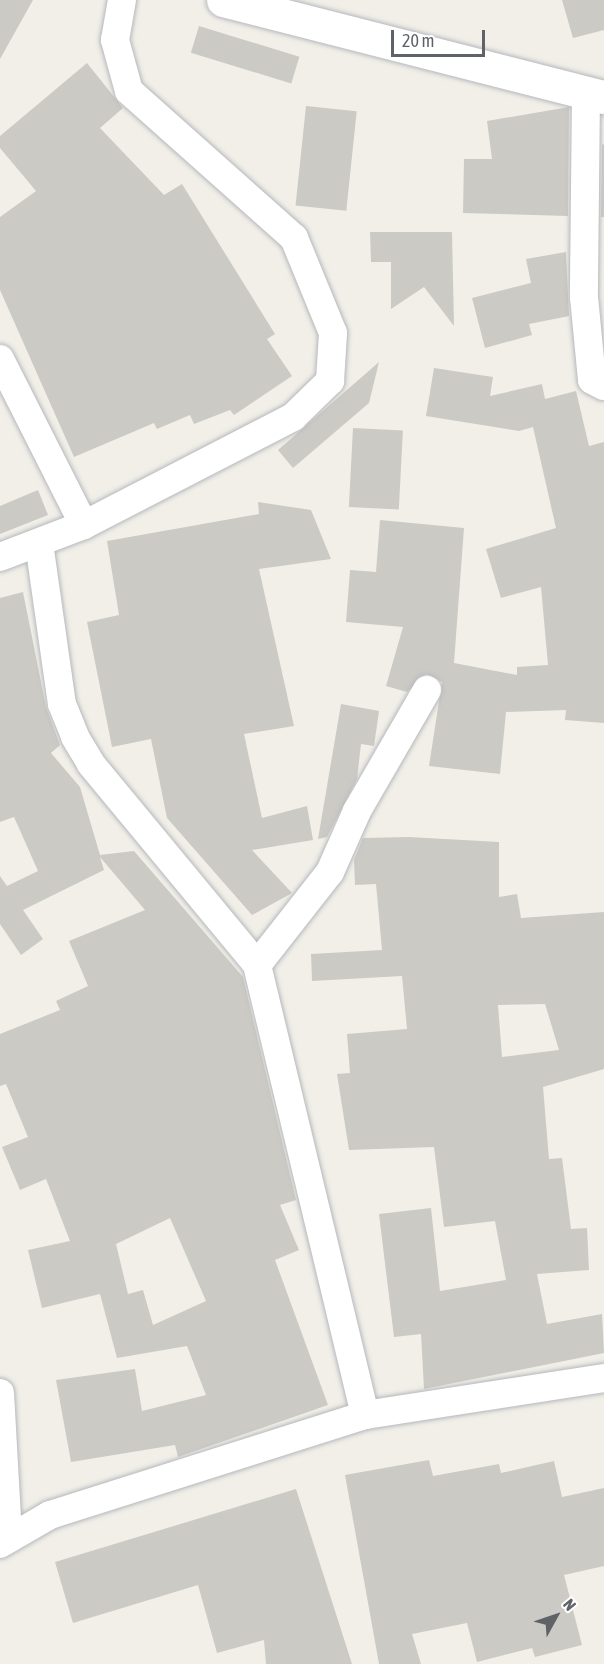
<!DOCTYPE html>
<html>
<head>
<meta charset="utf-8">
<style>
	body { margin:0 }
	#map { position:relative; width:604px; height:1664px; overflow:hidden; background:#f1efe8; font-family:"Asap Condensed",sans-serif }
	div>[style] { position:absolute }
	.building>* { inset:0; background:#cccac5; transform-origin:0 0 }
	.roads { filter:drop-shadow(0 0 2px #b5b8bc) drop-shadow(0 0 2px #b5b8bc) }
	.minor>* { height:28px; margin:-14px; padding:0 14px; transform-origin:14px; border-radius:14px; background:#fff }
	.secondary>* { height:33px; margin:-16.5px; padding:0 16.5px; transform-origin:16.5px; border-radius:16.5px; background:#fff }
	span { translate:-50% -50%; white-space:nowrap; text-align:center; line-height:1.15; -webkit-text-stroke:4.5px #fff; paint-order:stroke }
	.north { position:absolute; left:526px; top:1586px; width:60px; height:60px; -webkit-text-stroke:4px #fff; paint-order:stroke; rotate:50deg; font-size:16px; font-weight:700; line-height:24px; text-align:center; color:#5f6368 }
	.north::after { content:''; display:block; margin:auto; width:21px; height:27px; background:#5f6368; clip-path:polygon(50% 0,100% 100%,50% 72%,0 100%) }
	.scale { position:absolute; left:391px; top:30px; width:94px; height:27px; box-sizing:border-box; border:3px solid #5f6368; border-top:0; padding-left:8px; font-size:18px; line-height:21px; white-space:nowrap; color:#5f6368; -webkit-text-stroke:4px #fff; paint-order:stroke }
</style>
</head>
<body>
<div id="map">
	<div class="building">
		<i style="clip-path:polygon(0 0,33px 0,0 59px)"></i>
		<i style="clip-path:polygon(562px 0,604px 0,604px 30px,573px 38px)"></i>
		<i style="left:199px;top:26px;width:105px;height:28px;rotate:17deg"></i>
		<i style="clip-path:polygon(87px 63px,123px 108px,100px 128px,164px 195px,182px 184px,275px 334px,267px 339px,292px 376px,234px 415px,230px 410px,194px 424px,190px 415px,157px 429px,154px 423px,74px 457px,0 290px,0 217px,36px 191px,0 148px,0 136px)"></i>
		<i style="left:306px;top:106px;width:51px;height:100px;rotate:6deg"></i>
		<i style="clip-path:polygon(569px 107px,568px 216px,463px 213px,464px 159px,492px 159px,487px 121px)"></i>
		<i style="clip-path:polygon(602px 144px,604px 145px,604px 217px,601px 217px)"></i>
		<i style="clip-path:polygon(370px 232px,452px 232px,454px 326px,424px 287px,391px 309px,391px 262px,371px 262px)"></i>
		<i style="clip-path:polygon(566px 252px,569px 316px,529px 324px,532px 335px,485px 348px,472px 298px,531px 283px,526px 259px)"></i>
		<i style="clip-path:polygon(379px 362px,369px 403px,293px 468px,278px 450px)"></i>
		<i style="clip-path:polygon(434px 368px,493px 377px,490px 396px,542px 384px,545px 399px,576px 391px,589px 446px,604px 442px,604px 723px,565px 720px,566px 710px,506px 712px,500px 774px,429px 766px,442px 682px,426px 674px,407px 692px,386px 686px,403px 627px,346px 622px,350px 570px,376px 572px,380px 520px,464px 528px,454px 663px,517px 675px,517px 667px,548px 665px,541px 587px,501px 598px,486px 549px,556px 528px,533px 427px,519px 431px,426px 416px)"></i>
		<i style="left:353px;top:428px;width:50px;height:79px;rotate:3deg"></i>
		<i style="clip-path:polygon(38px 490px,48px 515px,0 534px,0 506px)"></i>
		<i style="clip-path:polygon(258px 502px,311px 510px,331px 559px,259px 569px,294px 726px,244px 734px,262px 818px,307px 806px,313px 840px,252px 850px,292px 893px,252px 915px,167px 818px,151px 739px,112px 747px,87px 622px,119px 615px,107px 541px,259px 514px)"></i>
		<i style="clip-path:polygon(evenodd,23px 592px,46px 707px,60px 745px,51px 753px,80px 787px,100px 855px,134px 851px,243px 977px,296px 1200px,280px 1205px,299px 1250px,275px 1260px,328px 1405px,178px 1457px,175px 1445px,71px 1462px,56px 1380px,135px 1369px,142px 1411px,206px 1395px,187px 1346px,117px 1358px,100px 1294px,42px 1308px,28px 1250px,70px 1241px,46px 1179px,20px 1190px,2px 1147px,28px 1137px,6px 1084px,0 1086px,0 1034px,60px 1010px,56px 1001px,88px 986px,69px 941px,145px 910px,100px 857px,104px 870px,23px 910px,43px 939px,21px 955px,0 924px,0 876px,7px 886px,38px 871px,14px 817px,0 822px,0 598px,23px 592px,170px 1218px,206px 1301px,153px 1325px,143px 1290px,128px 1294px,116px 1244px,170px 1218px)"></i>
		<i style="clip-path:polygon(341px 704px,379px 711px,374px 746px,361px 744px,357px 779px,327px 837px,318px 839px)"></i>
		<i style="clip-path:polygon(evenodd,409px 837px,499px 842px,499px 897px,517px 894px,521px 918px,604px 912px,604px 1069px,543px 1087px,549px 1159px,562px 1158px,571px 1229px,587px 1228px,589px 1270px,537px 1274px,547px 1324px,602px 1314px,604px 1353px,424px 1389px,421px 1334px,394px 1337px,379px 1214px,431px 1208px,440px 1291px,506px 1280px,495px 1221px,444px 1227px,434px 1147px,349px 1150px,337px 1074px,350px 1073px,347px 1034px,407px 1029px,402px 976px,312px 981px,311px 954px,382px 950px,376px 884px,355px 885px,354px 860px,363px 838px,409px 837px,545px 1004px,559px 1050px,502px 1057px,498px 1005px,545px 1004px)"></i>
		<i style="clip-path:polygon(429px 1460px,433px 1476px,499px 1464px,501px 1473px,554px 1461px,562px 1497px,604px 1488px,604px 1566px,564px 1575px,582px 1645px,535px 1657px,532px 1648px,477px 1662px,467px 1623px,412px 1634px,421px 1664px,379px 1664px,345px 1475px)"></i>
		<i style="clip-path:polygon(296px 1489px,352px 1664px,266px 1664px,264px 1640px,217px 1653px,198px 1585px,73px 1623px,55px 1562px)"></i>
	</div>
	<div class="roads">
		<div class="minor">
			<i style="left:586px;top:93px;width:204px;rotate:90.6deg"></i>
			<i style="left:584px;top:297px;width:83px;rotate:84.5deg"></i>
			<i style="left:592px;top:380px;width:13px;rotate:27deg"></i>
			<i style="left:0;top:359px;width:186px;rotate:63.2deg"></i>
			<i style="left:39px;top:543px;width:163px;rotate:81.9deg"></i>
			<i style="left:62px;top:704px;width:35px;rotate:68deg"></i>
			<i style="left:75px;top:737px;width:31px;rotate:59deg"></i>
			<i style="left:91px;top:764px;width:261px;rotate:50.4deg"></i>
			<i style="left:257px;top:965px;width:463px;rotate:76.5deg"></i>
			<i style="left:0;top:557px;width:90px;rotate:-20.9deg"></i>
			<i style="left:84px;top:525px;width:235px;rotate:-27.3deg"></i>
			<i style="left:293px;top:417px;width:52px;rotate:-44.2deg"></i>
			<i style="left:330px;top:381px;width:48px;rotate:-86.4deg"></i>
			<i style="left:333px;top:333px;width:103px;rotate:-112.3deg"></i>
			<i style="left:294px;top:238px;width:221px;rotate:-138.3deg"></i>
			<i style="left:129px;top:91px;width:53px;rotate:-105.4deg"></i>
			<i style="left:115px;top:40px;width:41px;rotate:-80.1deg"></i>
			<i style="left:257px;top:965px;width:118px;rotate:-51.9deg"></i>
			<i style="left:330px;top:872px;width:67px;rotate:-66.1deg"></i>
			<i style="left:357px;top:811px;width:140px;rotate:-60deg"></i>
			<i style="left:0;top:1393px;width:143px;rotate:86.8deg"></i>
			<i style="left:0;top:1544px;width:58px;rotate:-30.1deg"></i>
			<i style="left:50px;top:1515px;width:330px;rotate:-17.6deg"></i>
			<i style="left:365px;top:1415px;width:242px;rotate:-8.8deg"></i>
		</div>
		<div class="secondary">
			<i style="left:223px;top:0;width:393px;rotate:14.3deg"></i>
		</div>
	</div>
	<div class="north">N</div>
	<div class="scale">20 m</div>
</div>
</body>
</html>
